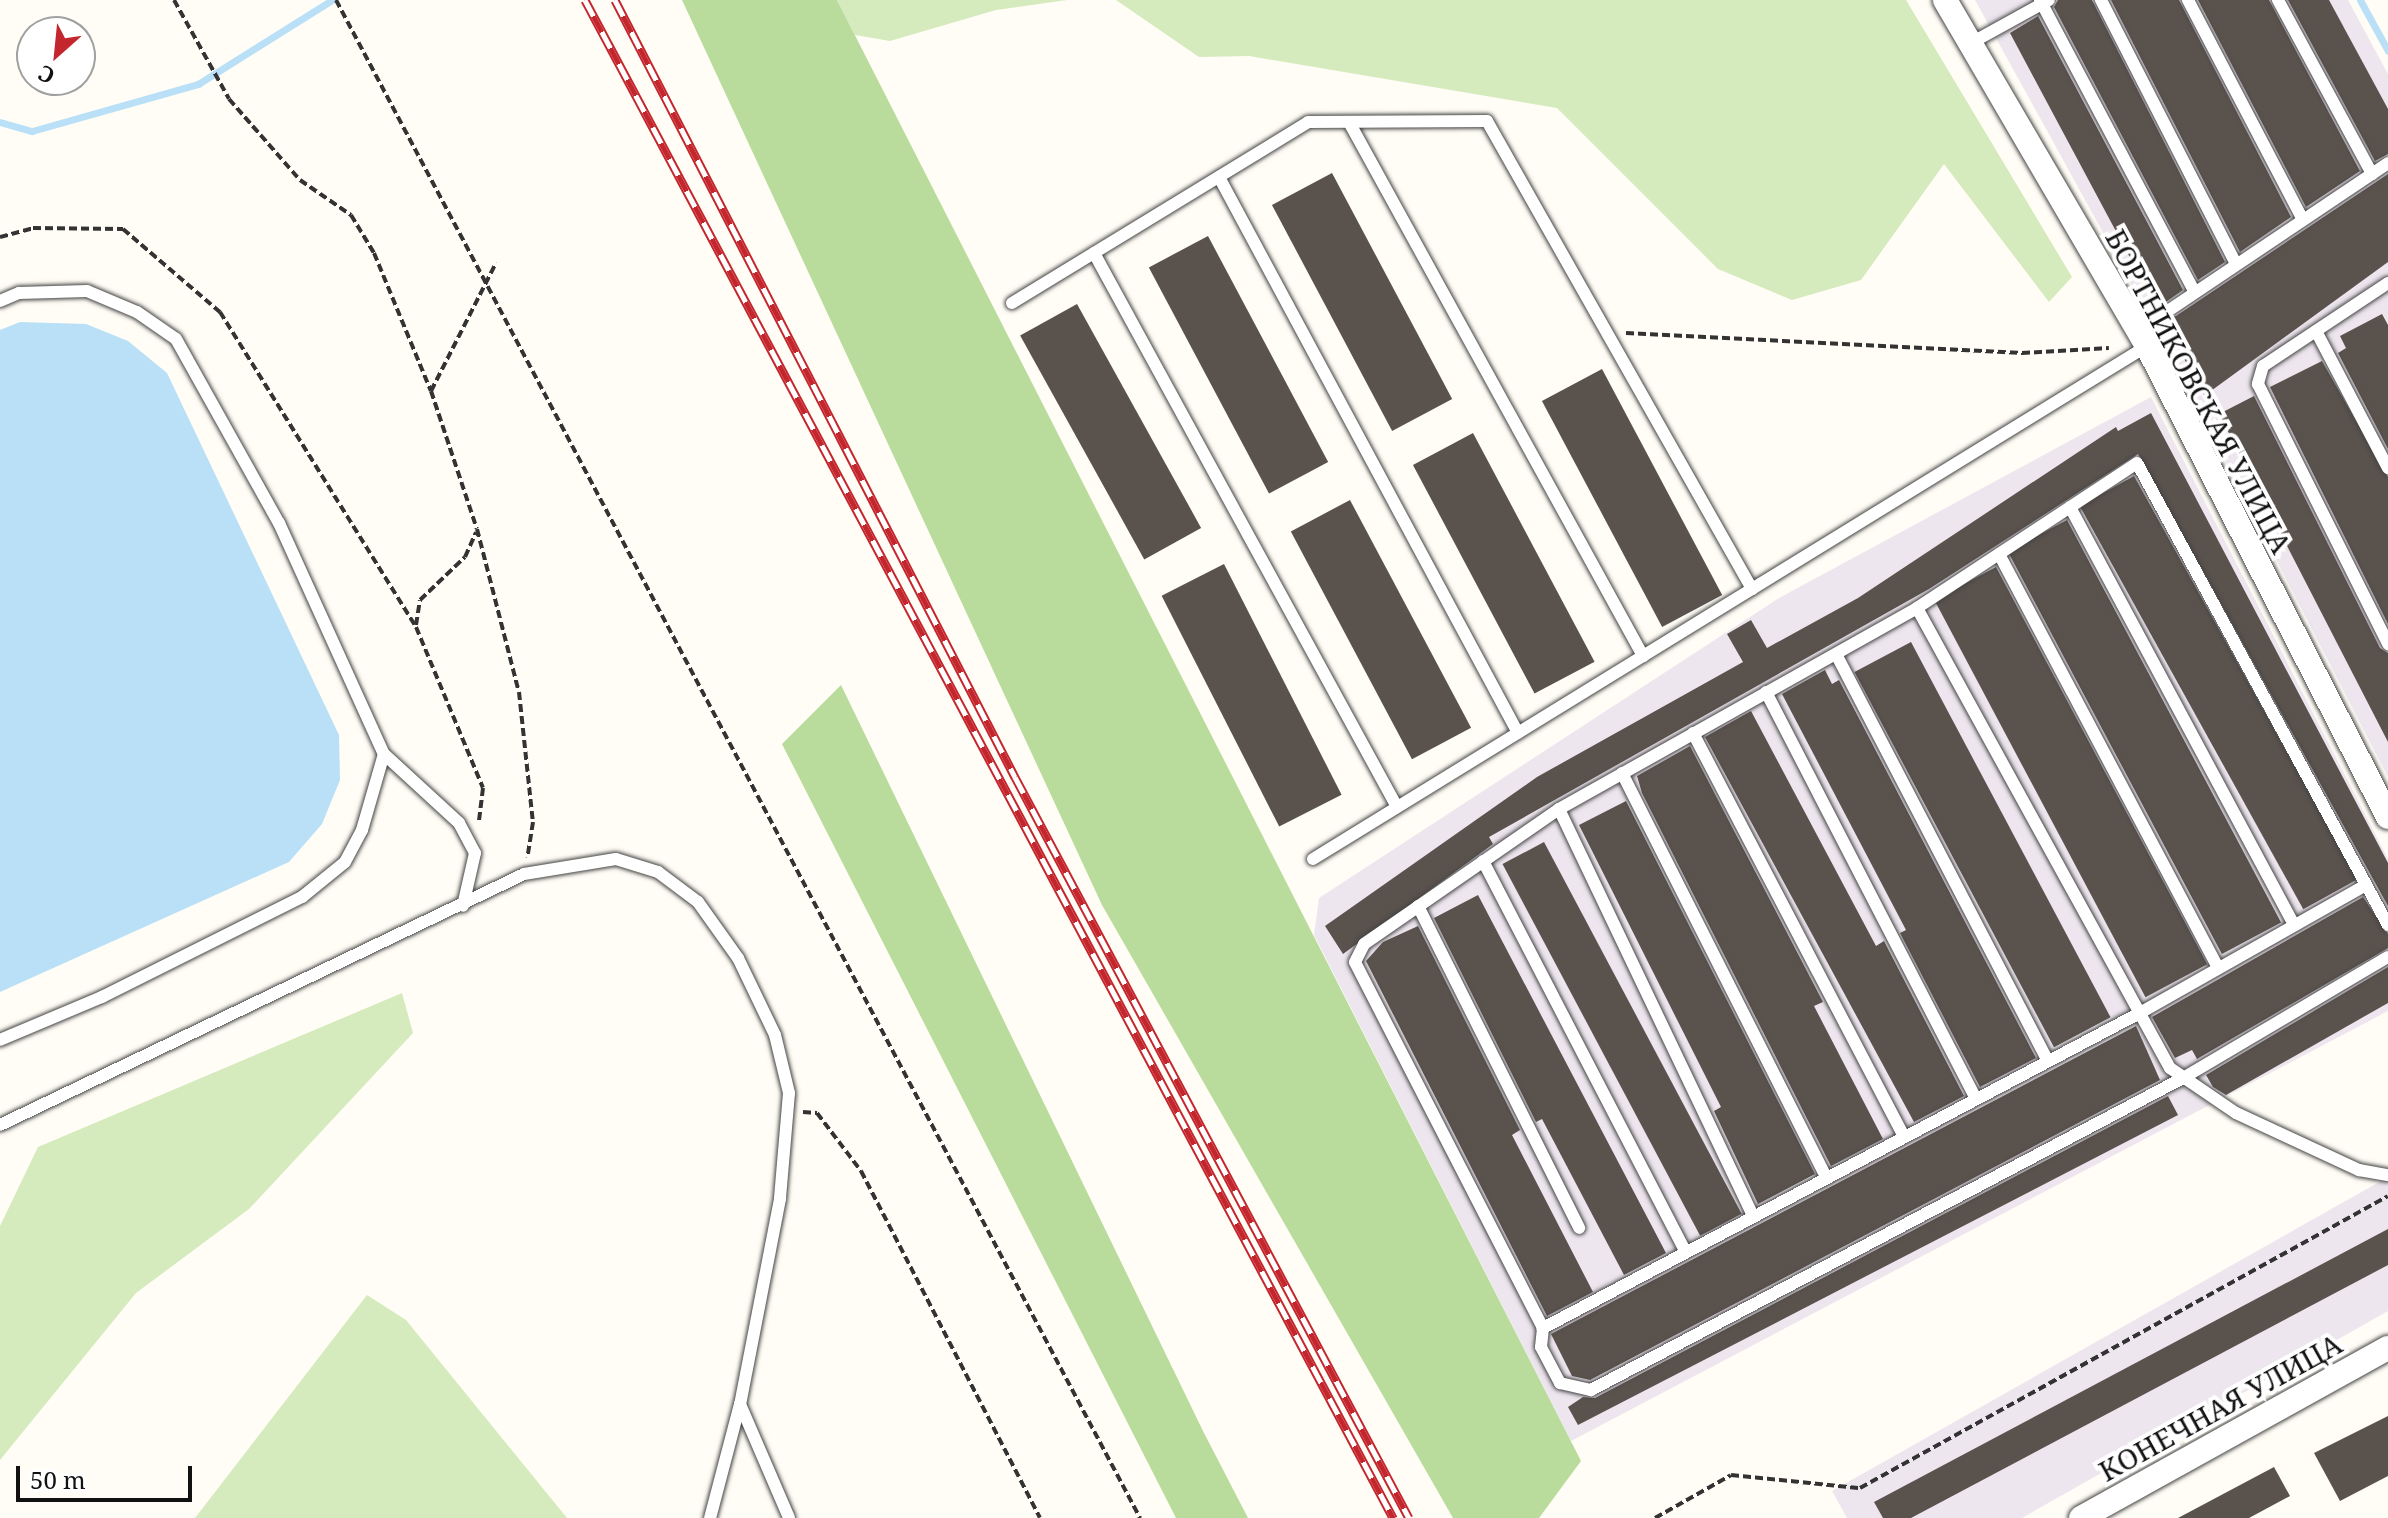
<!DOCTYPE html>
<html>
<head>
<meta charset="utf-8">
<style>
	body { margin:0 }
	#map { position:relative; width:2388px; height:1518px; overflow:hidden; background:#fffdf5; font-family:"Noto Serif",serif }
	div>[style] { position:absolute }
	.industrial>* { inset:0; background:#eee6ef }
	.green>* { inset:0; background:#d5ebbd }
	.forest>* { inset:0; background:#b9dc9c }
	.water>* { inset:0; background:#b9e0f7 }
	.stream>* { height:7px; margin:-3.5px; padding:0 3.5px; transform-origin:3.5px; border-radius:3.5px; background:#b9e0f7 }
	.building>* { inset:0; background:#5a524d; transform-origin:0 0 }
	.path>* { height:4px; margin-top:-2px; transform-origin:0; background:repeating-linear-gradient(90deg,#333 0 8px,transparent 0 12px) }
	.roads { filter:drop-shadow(0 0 2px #444) drop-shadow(0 0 2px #444) }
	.lane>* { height:12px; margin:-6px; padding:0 6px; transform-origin:6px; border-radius:6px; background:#fff }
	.street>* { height:24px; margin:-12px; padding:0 12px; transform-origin:12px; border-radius:12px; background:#fff }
	.rail>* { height:9px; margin-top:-4.5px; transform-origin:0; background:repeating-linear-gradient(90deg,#fff 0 18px,#c4262e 0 36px); box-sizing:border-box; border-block:2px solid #c4262e }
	span { translate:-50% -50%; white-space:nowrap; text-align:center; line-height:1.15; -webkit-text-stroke:8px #fff; paint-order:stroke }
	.street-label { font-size:28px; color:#111 }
	.north { position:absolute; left:16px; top:16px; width:80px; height:80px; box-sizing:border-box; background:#fff; border:2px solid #a0a0a0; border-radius:50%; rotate:207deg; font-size:22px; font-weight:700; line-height:32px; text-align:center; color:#111 }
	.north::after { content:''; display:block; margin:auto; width:28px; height:36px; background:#c4262e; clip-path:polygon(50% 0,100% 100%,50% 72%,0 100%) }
	.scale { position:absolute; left:16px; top:1466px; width:176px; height:36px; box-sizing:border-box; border:4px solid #111; border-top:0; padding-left:10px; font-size:24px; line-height:28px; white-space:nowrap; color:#111; -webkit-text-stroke:6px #fff; paint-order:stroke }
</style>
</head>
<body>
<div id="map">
	<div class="industrial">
		<i style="clip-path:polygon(1975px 0,2348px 0,2388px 74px,2388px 777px,2177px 367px)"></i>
		<i style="clip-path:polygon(2151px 397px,2388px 859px,2388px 1011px,1571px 1441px,1314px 935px,1319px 898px,1779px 598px)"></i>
		<i style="clip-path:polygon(2388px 1177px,2388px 1311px,2022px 1518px,1847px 1518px,1832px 1491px)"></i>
	</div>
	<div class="green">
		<i style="clip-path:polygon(837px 0,1067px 0,996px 10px,890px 41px,855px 35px)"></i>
		<i style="clip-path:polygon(1116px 0,1906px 0,2072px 277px,2049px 302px,1944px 164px,1861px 280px,1792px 300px,1718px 269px,1557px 108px,1249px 56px,1199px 57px)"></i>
		<i style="clip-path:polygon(402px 993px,413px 1033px,249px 1209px,136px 1293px,0 1460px,0 1226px,38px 1147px)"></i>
		<i style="clip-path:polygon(367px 1295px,406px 1320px,567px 1518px,195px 1518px)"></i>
	</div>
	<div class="forest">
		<i style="clip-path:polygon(682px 0,837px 0,1581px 1461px,1539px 1518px,1453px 1518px,1102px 905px)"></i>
		<i style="clip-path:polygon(841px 685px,1204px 1433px,1248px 1518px,1176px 1518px,782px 744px)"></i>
	</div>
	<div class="water">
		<i style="clip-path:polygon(20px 322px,86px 324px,128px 341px,167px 373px,339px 735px,340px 780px,322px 824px,289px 862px,0 992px,0 330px)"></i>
	</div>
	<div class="stream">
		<i style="left:2360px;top:0;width:58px;rotate:61.2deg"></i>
		<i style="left:0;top:122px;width:33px;rotate:16deg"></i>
		<i style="left:32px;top:131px;width:173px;rotate:-15.8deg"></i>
		<i style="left:198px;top:84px;width:158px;rotate:-32.1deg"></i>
	</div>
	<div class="building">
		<i style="clip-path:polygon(2058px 0,2092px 0,2225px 262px,2198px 280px,2054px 7px)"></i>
		<i style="clip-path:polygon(2111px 0,2179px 0,2291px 217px,2240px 252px)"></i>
		<i style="clip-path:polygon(2198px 0,2269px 0,2360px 171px,2306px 207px)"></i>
		<i style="clip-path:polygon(2288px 0,2329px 0,2388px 109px,2388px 154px,2375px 161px)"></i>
		<i style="clip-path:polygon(2038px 16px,2183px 290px,2163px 304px,2166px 317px,2176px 316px,2388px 174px,2388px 262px,2204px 396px,2010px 33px)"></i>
		<i style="left:1332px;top:173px;width:256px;height:68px;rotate:62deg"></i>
		<i style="left:1208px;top:236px;width:256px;height:67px;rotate:62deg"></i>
		<i style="left:1077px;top:304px;width:256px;height:65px;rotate:61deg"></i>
		<i style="clip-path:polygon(2382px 314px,2388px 325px,2388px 449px,2338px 353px,2346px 348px,2340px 336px)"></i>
		<i style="clip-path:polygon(2322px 361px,2388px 477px,2388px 624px,2270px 387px)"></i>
		<i style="left:1602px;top:369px;width:256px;height:68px;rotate:62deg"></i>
		<i style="clip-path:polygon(2254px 396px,2380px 648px,2388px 653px,2388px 742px,2219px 414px)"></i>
		<i style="clip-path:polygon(2151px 413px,2388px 863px,2388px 906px,2138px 454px,1929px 589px,1489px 837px,1493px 844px,1343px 954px,1325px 926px,1537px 777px,1743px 662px,1727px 634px,1751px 620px,1767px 648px,1858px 598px,2116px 427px,2118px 431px)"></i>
		<i style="left:1473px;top:433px;width:259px;height:68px;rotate:62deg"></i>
		<i style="left:2134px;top:476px;width:461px;height:62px;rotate:61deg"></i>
		<i style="left:1350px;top:500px;width:258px;height:67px;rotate:62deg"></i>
		<i style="left:2067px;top:520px;width:456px;height:67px;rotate:62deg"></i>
		<i style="left:1224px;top:564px;width:259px;height:70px;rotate:63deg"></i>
		<i style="left:1996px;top:567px;width:450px;height:70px;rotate:62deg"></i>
		<i style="left:1911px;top:642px;width:425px;height:64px;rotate:62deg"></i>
		<i style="clip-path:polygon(1825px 670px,1832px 684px,1839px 680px,2036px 1058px,1980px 1087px,1900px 933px,1906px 930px,1782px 694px)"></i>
		<i style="clip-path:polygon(1751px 711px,1876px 946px,1884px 941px,1964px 1096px,1914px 1122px,1705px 737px)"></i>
		<i style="clip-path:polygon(1690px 746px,1823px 1002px,1814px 1006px,1883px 1139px,1831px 1166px,1642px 793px,1637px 776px)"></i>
		<i style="clip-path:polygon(1626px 801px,1815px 1174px,1758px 1204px,1714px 1111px,1721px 1107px,1579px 825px)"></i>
		<i style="left:1544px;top:842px;width:421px;height:47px;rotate:62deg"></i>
		<i style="clip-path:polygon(1478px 895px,1666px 1253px,1624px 1275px,1542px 1119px,1536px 1122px,1434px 918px)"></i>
		<i style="clip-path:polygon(2363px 897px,2388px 934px,2388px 948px,2197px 1059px,2192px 1050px,2175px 1058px,2152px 1017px)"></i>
		<i style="clip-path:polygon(1418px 926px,1520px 1130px,1512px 1135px,1593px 1292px,1547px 1316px,1366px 961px,1383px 942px)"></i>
		<i style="clip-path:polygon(2388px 967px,2388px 1003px,2226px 1095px,2213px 1087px,2206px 1075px)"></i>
		<i style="clip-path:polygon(2136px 1026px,2160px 1080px,1590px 1380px,1572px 1376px,1551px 1334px)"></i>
		<i style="clip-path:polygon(2168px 1096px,2178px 1115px,1578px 1425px,1568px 1407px,1583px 1397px,1595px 1398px)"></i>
		<i style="clip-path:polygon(2388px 1229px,2388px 1265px,1911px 1518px,1883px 1518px,1874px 1502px)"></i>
		<i style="clip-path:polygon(2388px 1416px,2388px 1476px,2340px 1501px,2314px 1453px)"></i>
		<i style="clip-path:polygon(2274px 1467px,2290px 1496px,2249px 1518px,2178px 1518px)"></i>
	</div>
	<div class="path">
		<i style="left:174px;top:0;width:113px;rotate:60.9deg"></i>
		<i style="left:229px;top:99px;width:108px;rotate:48.8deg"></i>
		<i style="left:300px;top:180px;width:62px;rotate:34.5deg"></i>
		<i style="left:351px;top:215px;width:44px;rotate:58.8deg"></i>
		<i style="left:374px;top:253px;width:149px;rotate:67.6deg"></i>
		<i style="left:431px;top:391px;width:145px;rotate:71.6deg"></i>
		<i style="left:477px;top:529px;width:168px;rotate:75.6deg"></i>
		<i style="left:519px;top:692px;width:131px;rotate:83.9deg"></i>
		<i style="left:533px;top:822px;width:36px;rotate:99deg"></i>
		<i style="left:336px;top:0;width:1718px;rotate:62.09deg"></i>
		<i style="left:0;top:237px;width:34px;rotate:-15deg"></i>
		<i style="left:33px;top:228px;width:90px;rotate:0.6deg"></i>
		<i style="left:123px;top:229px;width:128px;rotate:40.6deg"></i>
		<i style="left:220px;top:312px;width:371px;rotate:58.1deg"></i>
		<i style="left:416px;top:627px;width:174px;rotate:67.4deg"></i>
		<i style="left:483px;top:788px;width:35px;rotate:97deg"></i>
		<i style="left:1626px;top:333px;width:397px;rotate:2.9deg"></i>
		<i style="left:2022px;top:353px;width:87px;rotate:-3.3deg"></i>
		<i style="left:431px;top:391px;width:144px;rotate:-63.1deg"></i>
		<i style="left:416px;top:625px;width:25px;rotate:-81deg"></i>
		<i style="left:420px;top:600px;width:62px;rotate:-43.7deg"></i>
		<i style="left:465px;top:557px;width:27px;rotate:-66deg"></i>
		<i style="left:803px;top:1112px;width:14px;rotate:4deg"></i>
		<i style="left:817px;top:1113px;width:73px;rotate:52.8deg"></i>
		<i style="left:861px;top:1171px;width:390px;rotate:62.7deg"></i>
		<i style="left:1655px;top:1518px;width:87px;rotate:-29.5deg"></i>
		<i style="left:1731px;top:1475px;width:130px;rotate:5.8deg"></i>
		<i style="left:1860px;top:1488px;width:603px;rotate:-28.94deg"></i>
	</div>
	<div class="roads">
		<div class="lane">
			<i style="left:2040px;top:0;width:329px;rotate:62.1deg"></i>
			<i style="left:2101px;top:0;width:297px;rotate:62.9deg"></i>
			<i style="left:2188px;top:0;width:248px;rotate:62.4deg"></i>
			<i style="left:2278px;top:0;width:198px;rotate:61.6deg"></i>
			<i style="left:1969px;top:44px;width:91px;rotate:-28.8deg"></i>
			<i style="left:1349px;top:122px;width:610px;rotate:61.16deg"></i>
			<i style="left:1219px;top:177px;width:631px;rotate:61.73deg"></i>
			<i style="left:1094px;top:253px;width:631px;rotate:61.32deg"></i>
			<i style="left:2388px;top:283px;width:150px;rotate:146.4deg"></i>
			<i style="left:2263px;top:366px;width:19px;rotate:106deg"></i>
			<i style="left:2258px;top:384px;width:291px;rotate:63.4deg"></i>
			<i style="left:0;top:301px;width:21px;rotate:-23deg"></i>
			<i style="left:19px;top:293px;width:68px;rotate:-1.7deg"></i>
			<i style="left:87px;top:291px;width:54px;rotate:22.8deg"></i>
			<i style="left:137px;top:312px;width:47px;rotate:34.7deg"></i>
			<i style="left:176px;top:339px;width:211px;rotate:60.8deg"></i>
			<i style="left:279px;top:523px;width:254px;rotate:65.6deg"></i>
			<i style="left:384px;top:754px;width:102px;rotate:42.6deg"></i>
			<i style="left:459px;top:823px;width:34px;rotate:62deg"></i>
			<i style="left:475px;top:853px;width:54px;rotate:102.8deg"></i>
			<i style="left:1012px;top:303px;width:347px;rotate:-31.4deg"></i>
			<i style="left:1308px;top:122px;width:179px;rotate:-0.3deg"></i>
			<i style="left:1487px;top:121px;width:538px;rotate:60.48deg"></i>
			<i style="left:2171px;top:309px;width:262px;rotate:-33.9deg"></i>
			<i style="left:2316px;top:331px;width:155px;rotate:62.3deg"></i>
			<i style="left:2070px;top:507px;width:474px;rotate:61.8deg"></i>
			<i style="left:1999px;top:554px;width:468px;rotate:62.1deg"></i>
			<i style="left:1917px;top:608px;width:525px;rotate:61.19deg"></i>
			<i style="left:2170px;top:1068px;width:80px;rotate:34.3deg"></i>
			<i style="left:2236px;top:1113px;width:136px;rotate:24.9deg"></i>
			<i style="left:2359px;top:1170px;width:29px;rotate:10deg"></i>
			<i style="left:1836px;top:654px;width:459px;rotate:62.5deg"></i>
			<i style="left:1766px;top:692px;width:458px;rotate:62.7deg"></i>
			<i style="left:1693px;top:733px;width:456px;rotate:62.4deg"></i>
			<i style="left:1622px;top:773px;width:454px;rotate:63.2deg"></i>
			<i style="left:1559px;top:809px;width:452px;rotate:64.5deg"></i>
			<i style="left:1313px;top:859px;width:979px;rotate:-31.6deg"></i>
			<i style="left:1483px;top:861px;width:441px;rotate:62.6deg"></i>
			<i style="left:2366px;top:885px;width:264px;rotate:150.5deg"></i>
			<i style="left:2136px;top:1015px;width:671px;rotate:152.17deg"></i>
			<i style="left:1543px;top:1328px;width:411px;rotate:-117.2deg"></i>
			<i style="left:1355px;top:962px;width:20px;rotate:-63deg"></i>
			<i style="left:1364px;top:944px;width:237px;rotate:-34.7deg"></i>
			<i style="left:1559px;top:809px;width:411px;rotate:-29.3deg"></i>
			<i style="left:1917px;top:608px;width:263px;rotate:-33.4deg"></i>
			<i style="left:2137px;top:463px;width:526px;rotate:61.49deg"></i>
			<i style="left:1418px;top:906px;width:360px;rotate:63.4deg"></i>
			<i style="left:0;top:1040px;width:111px;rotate:-22.9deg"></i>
			<i style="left:102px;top:997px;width:224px;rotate:-26.6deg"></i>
			<i style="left:302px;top:897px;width:55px;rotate:-39.1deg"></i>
			<i style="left:345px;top:862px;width:36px;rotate:-62deg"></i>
			<i style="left:362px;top:830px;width:79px;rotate:-73.9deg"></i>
			<i style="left:0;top:1125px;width:581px;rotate:-25.59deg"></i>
			<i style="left:524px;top:874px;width:93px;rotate:-9.3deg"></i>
			<i style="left:616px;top:859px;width:44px;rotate:17.2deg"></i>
			<i style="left:658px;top:872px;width:50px;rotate:36.9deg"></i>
			<i style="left:698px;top:902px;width:69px;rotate:54.5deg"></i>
			<i style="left:738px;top:958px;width:85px;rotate:64.3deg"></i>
			<i style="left:775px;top:1035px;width:60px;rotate:76.4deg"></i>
			<i style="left:789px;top:1093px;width:106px;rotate:94.9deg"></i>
			<i style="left:780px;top:1199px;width:209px;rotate:101deg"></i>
			<i style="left:740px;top:1404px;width:118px;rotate:104.7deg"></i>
			<i style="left:1543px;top:1328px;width:19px;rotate:96deg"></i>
			<i style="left:1541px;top:1347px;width:41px;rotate:62.2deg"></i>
			<i style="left:1560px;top:1383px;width:32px;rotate:13deg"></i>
			<i style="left:1591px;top:1390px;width:669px;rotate:-27.79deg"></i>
			<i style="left:2183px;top:1078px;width:238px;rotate:-30.6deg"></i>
			<i style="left:740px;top:1404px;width:124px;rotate:66.7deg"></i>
		</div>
		<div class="street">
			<i style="left:1945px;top:0;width:401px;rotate:59.7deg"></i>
			<i style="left:2147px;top:346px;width:529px;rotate:62.9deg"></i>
			<i style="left:2081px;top:1518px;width:351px;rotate:-29deg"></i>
		</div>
	</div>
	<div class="rail">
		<i style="left:585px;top:0;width:1720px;rotate:61.97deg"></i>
		<i style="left:615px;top:0;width:874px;rotate:62.76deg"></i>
		<i style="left:1015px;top:777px;width:839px;rotate:62deg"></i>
	</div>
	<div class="street-label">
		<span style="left:2199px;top:391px;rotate:62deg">БОРТНИКОВСКАЯ УЛИЦА</span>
		<span style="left:2220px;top:1407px;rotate:-29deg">КОНЕЧНАЯ УЛИЦА</span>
	</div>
	<div class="north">С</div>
	<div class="scale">50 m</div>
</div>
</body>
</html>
